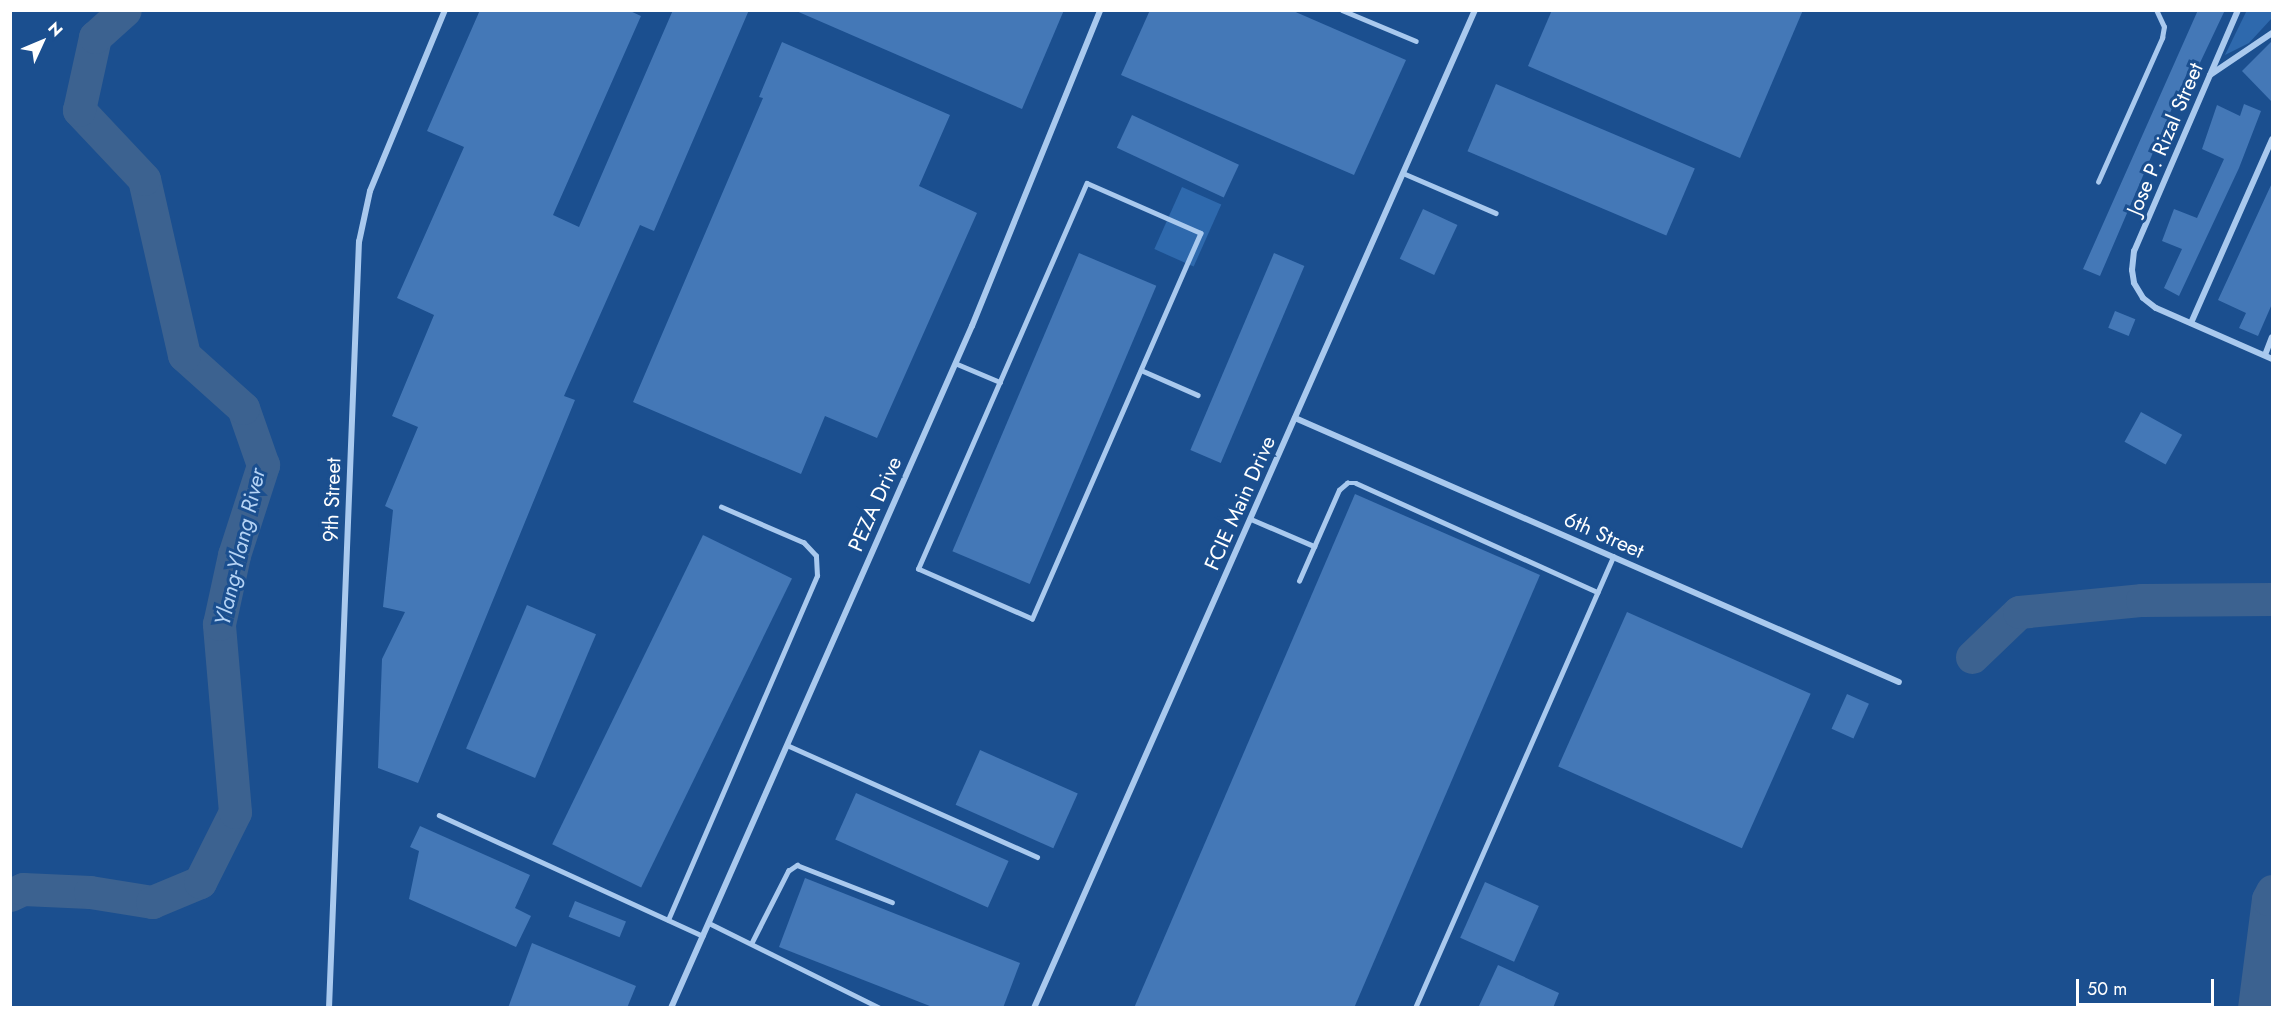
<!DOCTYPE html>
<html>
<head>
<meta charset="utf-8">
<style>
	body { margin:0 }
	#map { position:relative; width:2283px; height:1018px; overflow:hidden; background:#1b4f8f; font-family:Jost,sans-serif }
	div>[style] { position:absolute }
	.green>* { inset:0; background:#2e69ad; transform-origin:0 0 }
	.river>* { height:33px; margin:-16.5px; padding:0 16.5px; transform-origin:16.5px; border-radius:16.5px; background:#3c6290 }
	.building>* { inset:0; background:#4478b7; transform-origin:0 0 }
	.lane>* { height:4.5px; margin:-2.25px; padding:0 2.25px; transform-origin:2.25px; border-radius:2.25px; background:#a9c9ee }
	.street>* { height:6px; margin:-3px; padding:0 3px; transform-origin:3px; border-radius:3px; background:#a9c9ee }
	span { translate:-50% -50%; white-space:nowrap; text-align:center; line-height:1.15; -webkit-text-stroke:6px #1b4f8f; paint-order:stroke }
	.street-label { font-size:21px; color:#fff }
	.water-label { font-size:22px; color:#b5d3f5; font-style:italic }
	.frame { position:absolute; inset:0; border:12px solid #fff; pointer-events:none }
	.north { position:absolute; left:12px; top:12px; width:60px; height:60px; -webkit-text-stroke:4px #1b4f8f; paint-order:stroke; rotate:46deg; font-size:16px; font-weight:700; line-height:24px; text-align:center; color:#fff }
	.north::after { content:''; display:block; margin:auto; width:21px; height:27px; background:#fff; clip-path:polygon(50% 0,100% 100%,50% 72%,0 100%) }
	.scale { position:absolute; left:2076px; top:979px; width:138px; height:27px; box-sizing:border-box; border:3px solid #fff; border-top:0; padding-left:8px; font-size:18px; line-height:21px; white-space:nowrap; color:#fff; -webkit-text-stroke:4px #1b4f8f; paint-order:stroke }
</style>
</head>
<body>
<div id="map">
	<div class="green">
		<i style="clip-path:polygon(2247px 10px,2272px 11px,2272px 18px,2249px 43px,2225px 55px)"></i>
		<i style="left:1182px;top:187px;width:43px;height:68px;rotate:24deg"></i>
	</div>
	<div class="river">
		<i style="left:1972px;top:657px;width:65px;rotate:-43.8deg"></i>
		<i style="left:2019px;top:612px;width:124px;rotate:-5.6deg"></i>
		<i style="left:2142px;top:600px;width:130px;rotate:-0.4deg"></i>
		<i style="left:10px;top:895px;width:14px;rotate:-25deg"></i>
		<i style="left:23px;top:889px;width:67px;rotate:2.6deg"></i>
		<i style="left:90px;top:892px;width:63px;rotate:9.2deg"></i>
		<i style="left:152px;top:902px;width:52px;rotate:-22.6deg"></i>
		<i style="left:200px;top:882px;width:78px;rotate:-63.4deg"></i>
		<i style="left:235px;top:812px;width:189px;rotate:-94.9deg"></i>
		<i style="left:219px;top:624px;width:71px;rotate:-77.7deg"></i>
		<i style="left:234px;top:555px;width:95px;rotate:-72.1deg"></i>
		<i style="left:263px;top:465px;width:60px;rotate:-109.3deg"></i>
		<i style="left:243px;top:408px;width:79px;rotate:-138.1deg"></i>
		<i style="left:184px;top:355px;width:180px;rotate:-102.8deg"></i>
		<i style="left:144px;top:179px;width:95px;rotate:-133.3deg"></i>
		<i style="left:79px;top:110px;width:75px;rotate:-77.6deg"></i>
		<i style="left:95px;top:37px;width:40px;rotate:-42deg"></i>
		<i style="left:2254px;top:1008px;width:110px;rotate:-82.7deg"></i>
		<i style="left:2268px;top:899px;width:9px;rotate:-63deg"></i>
	</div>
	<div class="building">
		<i style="clip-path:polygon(480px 10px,628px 10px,641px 16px,553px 215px,579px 227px,673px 10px,749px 10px,654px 231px,640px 225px,564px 396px,575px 400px,418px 783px,378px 768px,382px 659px,405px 612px,383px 607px,393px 510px,385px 506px,418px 427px,392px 416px,434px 315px,397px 298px,464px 147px,427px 131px)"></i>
		<i style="clip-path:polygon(794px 10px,1064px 10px,1022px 109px)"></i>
		<i style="clip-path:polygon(1150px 10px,1291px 10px,1406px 60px,1354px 175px,1121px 75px)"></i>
		<i style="clip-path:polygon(1552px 10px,1803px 10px,1740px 158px,1528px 66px)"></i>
		<i style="clip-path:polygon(2198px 10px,2225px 10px,2198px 67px,2191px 64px,2100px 276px,2083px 269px)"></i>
		<i style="clip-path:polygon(2272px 41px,2272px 102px,2242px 71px)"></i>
		<i style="clip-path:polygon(782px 42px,950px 115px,919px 186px,977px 213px,877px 438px,825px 416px,801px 474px,633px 402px,763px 98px,759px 97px)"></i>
		<i style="left:1496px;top:84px;width:216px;height:73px;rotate:23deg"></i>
		<i style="clip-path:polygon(2244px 104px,2261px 111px,2239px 168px,2179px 296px,2164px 288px,2182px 249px,2162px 241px,2174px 209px,2197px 218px,2224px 159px,2202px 149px,2217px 105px,2240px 116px)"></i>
		<i style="left:1132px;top:115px;width:118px;height:36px;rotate:25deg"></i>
		<i style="clip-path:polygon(2272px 183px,2272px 304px,2258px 336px,2239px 328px,2246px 313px,2218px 300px)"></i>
		<i style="left:1423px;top:209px;width:38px;height:55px;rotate:25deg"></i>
		<i style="left:1079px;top:253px;width:84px;height:324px;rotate:23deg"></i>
		<i style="left:1274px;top:253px;width:33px;height:214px;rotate:23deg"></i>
		<i style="left:2115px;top:311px;width:22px;height:18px;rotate:22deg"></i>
		<i style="left:2141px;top:412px;width:47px;height:34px;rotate:29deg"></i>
		<i style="clip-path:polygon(1355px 494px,1540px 575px,1354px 1008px,1134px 1008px)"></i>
		<i style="left:703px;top:535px;width:99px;height:344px;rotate:26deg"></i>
		<i style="left:527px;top:605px;width:75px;height:156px;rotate:23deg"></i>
		<i style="left:1627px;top:612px;width:201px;height:169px;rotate:24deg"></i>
		<i style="left:1847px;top:694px;width:24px;height:38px;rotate:24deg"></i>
		<i style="left:980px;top:750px;width:107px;height:60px;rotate:24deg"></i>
		<i style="left:856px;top:793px;width:167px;height:51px;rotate:24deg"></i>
		<i style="clip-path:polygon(420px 826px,530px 875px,515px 908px,531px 916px,516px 947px,409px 899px,419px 851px,410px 847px)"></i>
		<i style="clip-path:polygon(805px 878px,1020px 963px,1003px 1008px,935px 1008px,779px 947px)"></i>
		<i style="left:1485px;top:882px;width:59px;height:61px;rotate:24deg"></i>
		<i style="left:575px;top:901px;width:55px;height:17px;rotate:22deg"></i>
		<i style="clip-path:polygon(532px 943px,636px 986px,627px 1008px,508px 1008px)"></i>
		<i style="clip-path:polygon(1498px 965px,1559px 993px,1553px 1008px,1478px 1008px)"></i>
	</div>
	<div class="lane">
		<i style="left:1342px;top:10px;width:80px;rotate:22.7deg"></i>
		<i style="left:1403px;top:173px;width:101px;rotate:23.3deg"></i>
		<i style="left:2098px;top:182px;width:158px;rotate:-66deg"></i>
		<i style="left:2162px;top:38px;width:11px;rotate:-80deg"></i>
		<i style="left:2164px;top:27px;width:19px;rotate:-115deg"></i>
		<i style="left:1087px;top:183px;width:124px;rotate:23.7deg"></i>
		<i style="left:1201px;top:233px;width:421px;rotate:113.6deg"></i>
		<i style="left:1032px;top:619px;width:124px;rotate:-156.3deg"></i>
		<i style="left:918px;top:569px;width:421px;rotate:-66.4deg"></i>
		<i style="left:955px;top:363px;width:49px;rotate:22.9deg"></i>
		<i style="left:1141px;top:370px;width:62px;rotate:23.7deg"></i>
		<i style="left:1251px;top:519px;width:69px;rotate:23.2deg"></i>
		<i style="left:1299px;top:581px;width:99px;rotate:-66.3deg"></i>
		<i style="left:1339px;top:490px;width:11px;rotate:-41deg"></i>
		<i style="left:1347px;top:483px;width:9px"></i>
		<i style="left:1356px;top:483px;width:265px;rotate:24.3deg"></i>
		<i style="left:787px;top:745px;width:274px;rotate:24.1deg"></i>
		<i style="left:439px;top:815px;width:290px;rotate:24.6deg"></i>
		<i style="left:668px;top:920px;width:375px;rotate:-66.6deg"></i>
		<i style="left:817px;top:576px;width:20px;rotate:-93deg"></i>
		<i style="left:816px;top:556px;width:18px;rotate:-133deg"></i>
		<i style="left:804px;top:543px;width:90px;rotate:-156.6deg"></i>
		<i style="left:709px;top:923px;width:191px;rotate:26.4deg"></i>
		<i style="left:752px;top:942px;width:80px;rotate:-63.1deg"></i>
		<i style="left:788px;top:871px;width:11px;rotate:-34deg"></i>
		<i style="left:797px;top:865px;width:102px;rotate:21.3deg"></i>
		<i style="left:1415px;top:1008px;width:493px;rotate:-66.3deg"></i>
	</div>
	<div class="street">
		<i style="left:2238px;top:10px;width:262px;rotate:113.3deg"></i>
		<i style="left:2134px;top:251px;width:19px;rotate:96deg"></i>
		<i style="left:2132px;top:270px;width:13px;rotate:81deg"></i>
		<i style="left:2134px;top:283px;width:17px;rotate:59deg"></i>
		<i style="left:2143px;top:298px;width:16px;rotate:38deg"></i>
		<i style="left:2156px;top:308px;width:127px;rotate:23.7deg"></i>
		<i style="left:2210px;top:75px;width:75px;rotate:-34.1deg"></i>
		<i style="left:2191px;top:323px;width:201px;rotate:-66.2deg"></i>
		<i style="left:2265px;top:355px;width:19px;rotate:-69deg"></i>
		<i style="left:1295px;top:418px;width:659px;rotate:23.61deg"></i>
		<i style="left:329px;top:1008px;width:767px;rotate:-87.76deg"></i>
		<i style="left:359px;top:242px;width:52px;rotate:-77.8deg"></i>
		<i style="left:370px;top:191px;width:196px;rotate:-67.5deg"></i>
		<i style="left:671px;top:1008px;width:745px;rotate:-66.19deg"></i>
		<i style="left:972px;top:326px;width:341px;rotate:-67.9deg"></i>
		<i style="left:1034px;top:1008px;width:1091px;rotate:-66.16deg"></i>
	</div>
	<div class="street-label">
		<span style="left:2165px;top:139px;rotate:-67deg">Jose P. Rizal Street</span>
		<span style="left:332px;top:500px;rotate:-88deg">9th Street</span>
		<span style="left:1240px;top:503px;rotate:-66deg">FCIE Main Drive</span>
		<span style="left:875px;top:504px;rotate:-66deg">PEZA Drive</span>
		<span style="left:1604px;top:535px;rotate:24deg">6th Street</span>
	</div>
	<div class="water-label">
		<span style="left:240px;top:547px;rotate:-77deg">Ylang-Ylang River</span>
	</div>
	<div class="frame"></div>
	<div class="north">N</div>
	<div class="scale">50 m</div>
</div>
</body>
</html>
